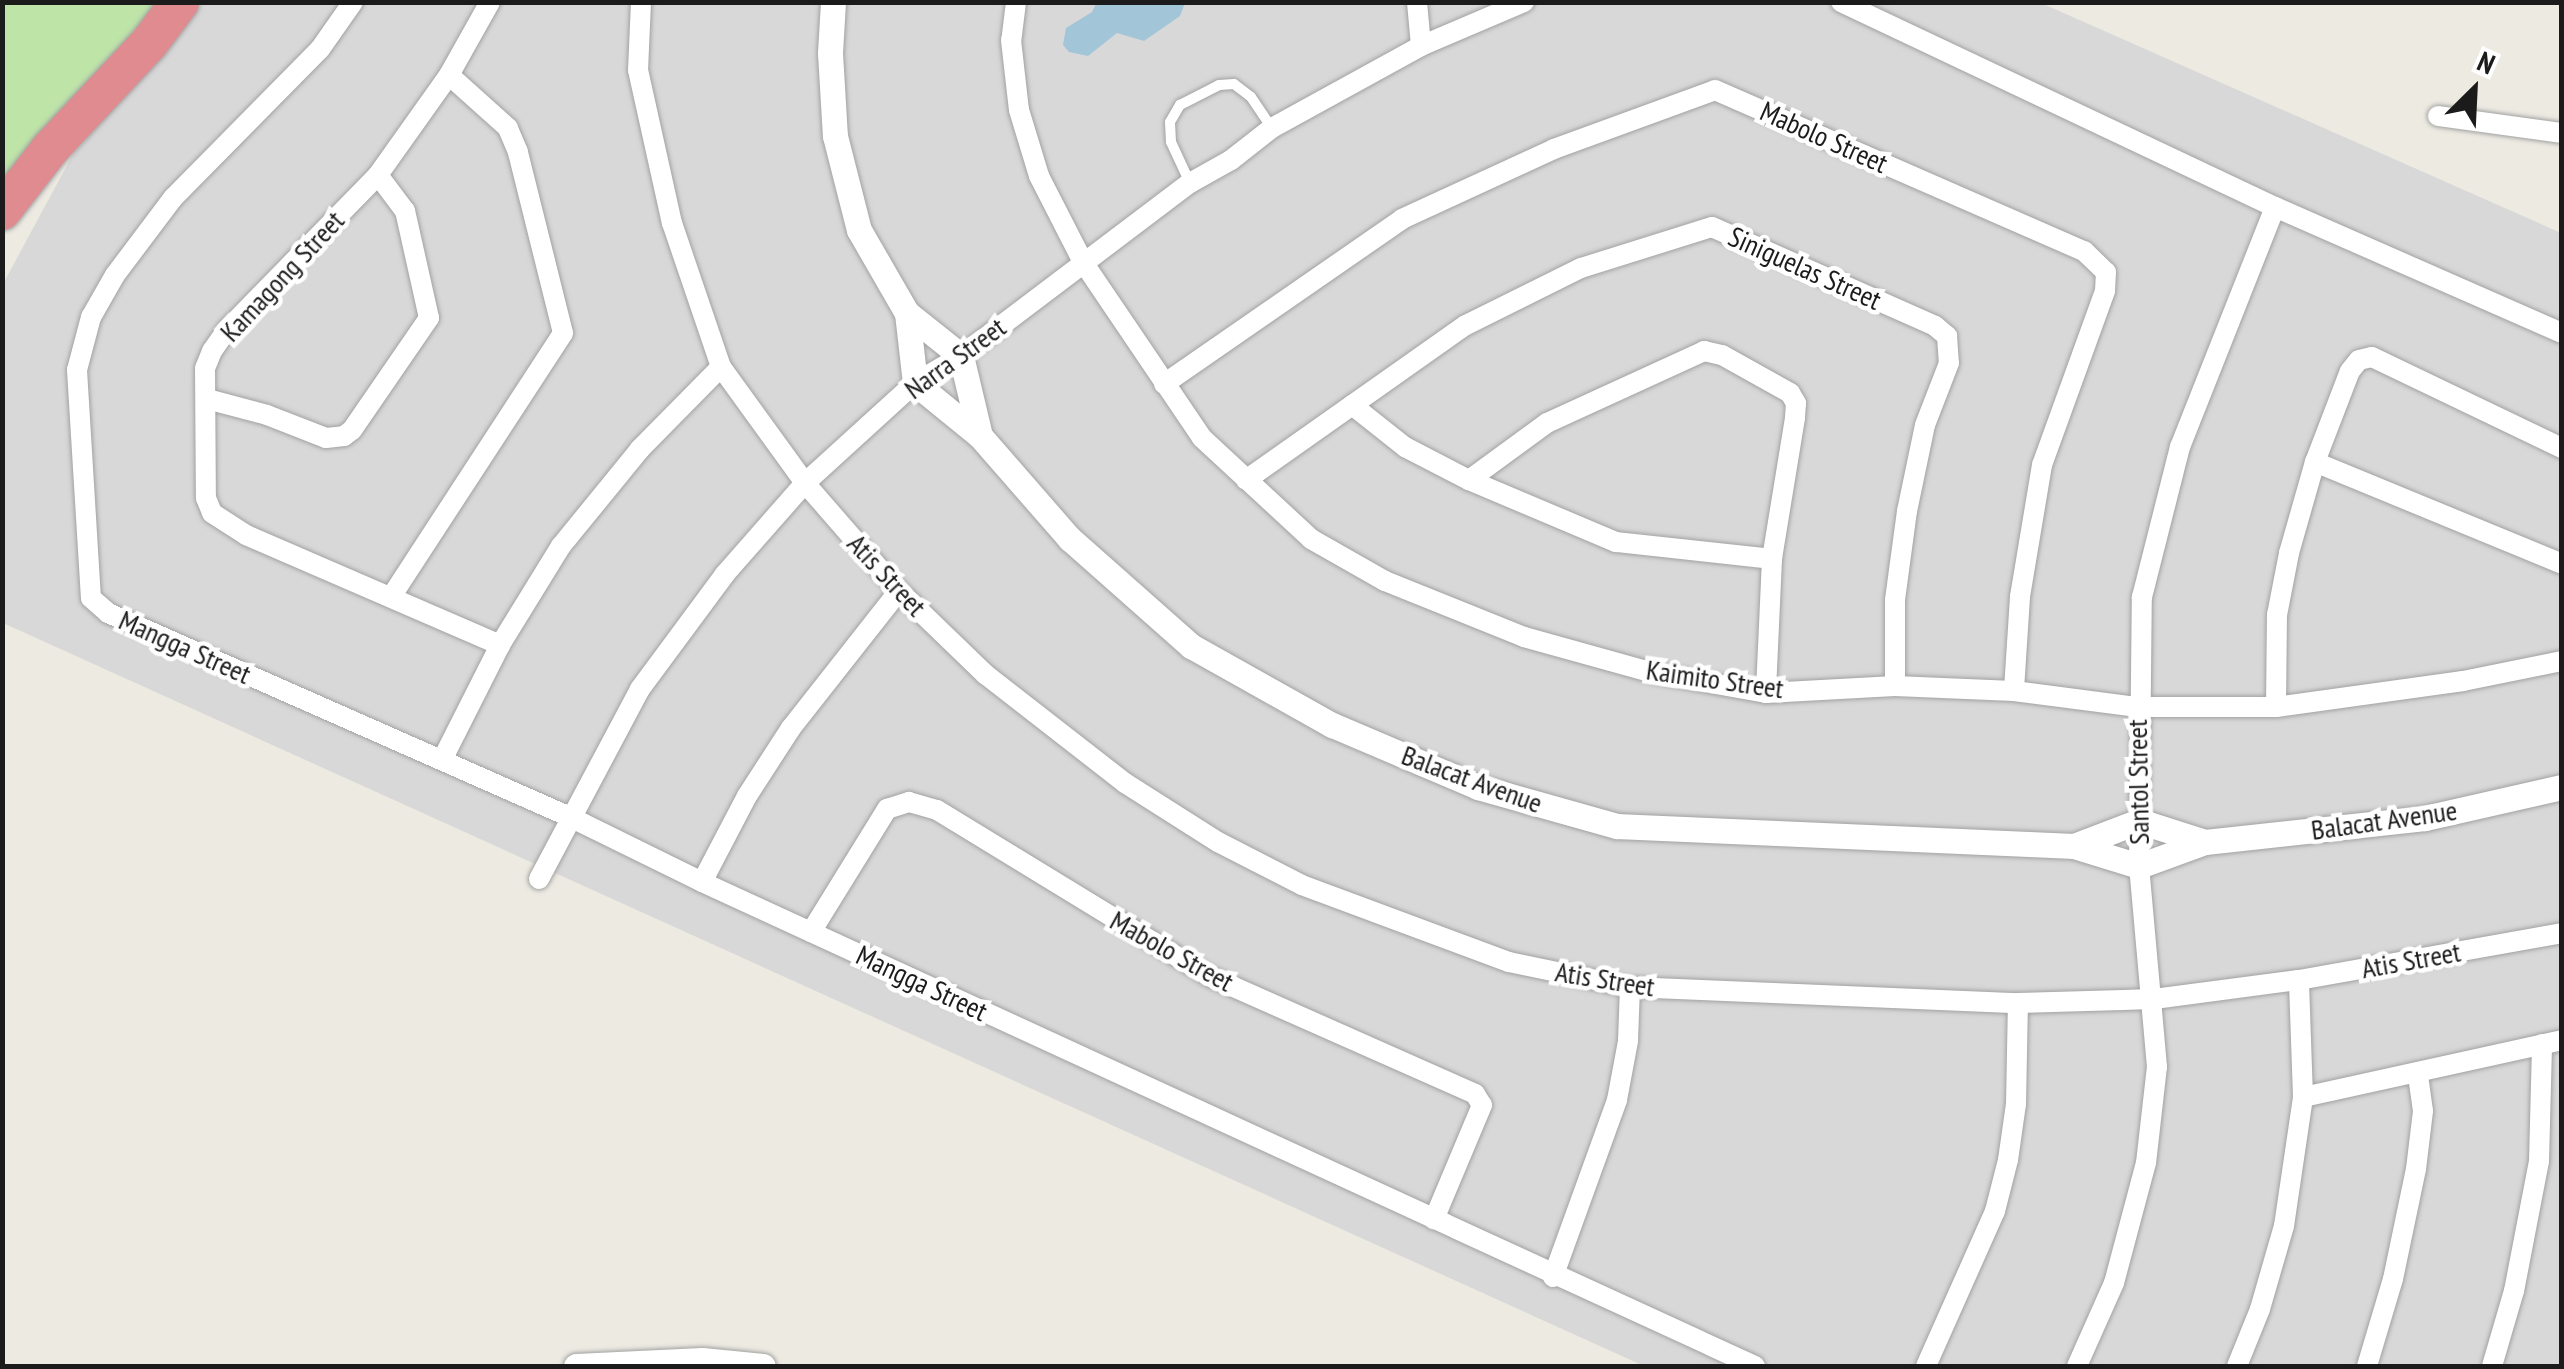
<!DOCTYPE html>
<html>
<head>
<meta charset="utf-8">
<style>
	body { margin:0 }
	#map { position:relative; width:2564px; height:1369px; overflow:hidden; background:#eceae1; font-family:"PT Sans Narrow",sans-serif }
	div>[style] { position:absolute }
	.residential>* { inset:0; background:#d9d8d8 }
	.grass>* { inset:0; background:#bee4a8 }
	.water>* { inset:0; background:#a3c5d8 }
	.roads { filter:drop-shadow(0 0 2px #a2a2a2) drop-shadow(0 0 2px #a2a2a2) }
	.service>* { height:10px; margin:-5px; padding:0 5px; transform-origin:5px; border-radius:5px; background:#fff }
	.minor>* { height:20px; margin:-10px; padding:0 10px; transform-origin:10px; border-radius:10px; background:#fff }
	.tertiary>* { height:25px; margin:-12.5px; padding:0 12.5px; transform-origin:12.5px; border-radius:12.5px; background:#fff }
	.motorway>* { height:38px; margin:-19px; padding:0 19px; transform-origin:19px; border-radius:19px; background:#e08b90 }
	span { translate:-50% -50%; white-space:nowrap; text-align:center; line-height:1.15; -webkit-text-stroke:9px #fff; paint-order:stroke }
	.street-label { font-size:28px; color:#1b1b1b }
	.frame { position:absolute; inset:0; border:5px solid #1b1b1b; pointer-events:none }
	.north { position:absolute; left:2424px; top:40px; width:100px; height:100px; -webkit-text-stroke:8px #fff; paint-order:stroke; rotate:24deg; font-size:28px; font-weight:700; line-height:40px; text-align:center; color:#1b1b1b }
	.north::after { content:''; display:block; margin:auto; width:35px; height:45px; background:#1b1b1b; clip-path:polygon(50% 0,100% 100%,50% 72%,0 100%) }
</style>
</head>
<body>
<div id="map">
	<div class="residential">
		<i style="clip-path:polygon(203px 3px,2041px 3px,2561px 233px,2561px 1366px,1644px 1366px,3px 623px,3px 284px,72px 156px)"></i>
	</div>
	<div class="grass">
		<i style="clip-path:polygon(3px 3px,165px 3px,3px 199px)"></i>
	</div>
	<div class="water">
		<i style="clip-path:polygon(1097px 2px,1185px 2px,1185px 3px,1180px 16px,1144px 41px,1117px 33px,1088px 56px,1069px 52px,1063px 45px,1066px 28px,1092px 12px)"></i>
	</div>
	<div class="roads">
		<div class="service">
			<i style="left:1190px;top:183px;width:45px;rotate:-114.9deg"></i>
			<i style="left:1171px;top:142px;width:20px;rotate:-93deg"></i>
			<i style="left:1170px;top:122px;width:20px;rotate:-60deg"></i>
			<i style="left:1180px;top:105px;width:44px;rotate:-27.1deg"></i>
			<i style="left:1219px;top:85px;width:15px;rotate:-4deg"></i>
			<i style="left:1234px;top:84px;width:21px;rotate:37deg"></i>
			<i style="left:1251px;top:97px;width:37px;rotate:56deg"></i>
		</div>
		<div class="minor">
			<i style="left:353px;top:2px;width:57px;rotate:125.1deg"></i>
			<i style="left:320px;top:49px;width:209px;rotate:134.6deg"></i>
			<i style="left:173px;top:198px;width:96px;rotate:127deg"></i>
			<i style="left:115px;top:275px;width:48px;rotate:119.7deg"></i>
			<i style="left:91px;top:317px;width:55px;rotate:104.8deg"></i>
			<i style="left:77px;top:370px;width:228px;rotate:86.5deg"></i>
			<i style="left:91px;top:598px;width:23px;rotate:41deg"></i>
			<i style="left:108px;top:613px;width:505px;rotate:23.82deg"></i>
			<i style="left:570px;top:817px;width:147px;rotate:26.2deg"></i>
			<i style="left:702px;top:882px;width:1159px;rotate:24.69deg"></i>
			<i style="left:490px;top:2px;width:84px;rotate:119.3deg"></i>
			<i style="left:449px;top:75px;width:123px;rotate:125.4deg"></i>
			<i style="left:378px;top:175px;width:218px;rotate:134.3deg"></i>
			<i style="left:226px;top:331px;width:24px;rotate:125deg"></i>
			<i style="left:212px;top:351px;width:18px;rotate:112deg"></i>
			<i style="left:205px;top:368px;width:130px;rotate:89.6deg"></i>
			<i style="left:206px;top:498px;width:16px;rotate:68deg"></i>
			<i style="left:212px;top:513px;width:40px;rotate:32.9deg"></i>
			<i style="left:246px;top:535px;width:277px;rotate:23.4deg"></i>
			<i style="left:641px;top:2px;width:68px;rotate:92.5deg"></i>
			<i style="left:638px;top:70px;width:157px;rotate:77.5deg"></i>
			<i style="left:672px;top:223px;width:152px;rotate:71.2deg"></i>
			<i style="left:721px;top:367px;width:143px;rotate:54.1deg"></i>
			<i style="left:805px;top:483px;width:143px;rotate:49deg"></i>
			<i style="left:899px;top:591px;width:120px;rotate:44deg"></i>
			<i style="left:985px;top:674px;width:177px;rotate:37.9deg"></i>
			<i style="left:1125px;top:783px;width:110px;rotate:32.4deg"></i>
			<i style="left:1218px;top:842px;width:94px;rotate:27.1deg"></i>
			<i style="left:1302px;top:885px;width:221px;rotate:20.4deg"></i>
			<i style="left:1509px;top:962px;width:124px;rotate:11.7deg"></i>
			<i style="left:1630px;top:987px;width:388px;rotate:2.4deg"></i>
			<i style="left:2018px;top:1003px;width:136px;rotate:-1.7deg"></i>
			<i style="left:2154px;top:999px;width:146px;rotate:-7.5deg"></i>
			<i style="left:2299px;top:980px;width:267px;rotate:-10.1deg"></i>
			<i style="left:1016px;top:2px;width:38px;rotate:97deg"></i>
			<i style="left:1011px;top:40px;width:70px;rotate:83.5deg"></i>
			<i style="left:1019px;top:110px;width:69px;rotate:73.1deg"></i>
			<i style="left:1039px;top:176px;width:97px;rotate:62.9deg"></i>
			<i style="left:1083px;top:262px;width:212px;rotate:55.9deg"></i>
			<i style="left:1202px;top:438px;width:149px;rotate:42.8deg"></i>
			<i style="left:1311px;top:539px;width:85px;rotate:29.6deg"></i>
			<i style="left:1385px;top:581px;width:150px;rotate:21.9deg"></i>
			<i style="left:1524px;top:637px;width:135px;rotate:15.5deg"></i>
			<i style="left:1654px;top:673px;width:114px;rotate:10.1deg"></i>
			<i style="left:1766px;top:693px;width:129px;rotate:-3.1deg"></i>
			<i style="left:1895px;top:686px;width:119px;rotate:2.4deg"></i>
			<i style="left:2014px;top:691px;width:125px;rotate:7.4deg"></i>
			<i style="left:2138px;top:707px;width:138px"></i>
			<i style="left:2276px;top:707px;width:189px;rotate:-7.9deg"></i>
			<i style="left:2463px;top:681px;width:101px;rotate:-11.4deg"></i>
			<i style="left:1417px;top:2px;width:44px;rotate:84.8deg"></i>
			<i style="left:1841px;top:2px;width:480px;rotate:25.3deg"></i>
			<i style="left:2275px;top:207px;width:313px;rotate:23.7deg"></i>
			<i style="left:2438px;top:116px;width:125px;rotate:7.8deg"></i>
			<i style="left:1164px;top:384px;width:290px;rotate:-34.7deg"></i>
			<i style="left:1402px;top:219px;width:167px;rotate:-24.7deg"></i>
			<i style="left:1554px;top:149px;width:171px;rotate:-20.1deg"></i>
			<i style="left:1715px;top:90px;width:403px;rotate:23.6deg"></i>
			<i style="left:2084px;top:251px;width:30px;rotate:44deg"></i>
			<i style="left:2106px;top:272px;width:19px;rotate:93deg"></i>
			<i style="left:2105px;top:291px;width:185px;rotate:109.9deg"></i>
			<i style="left:2042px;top:465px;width:134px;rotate:99.5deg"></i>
			<i style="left:2020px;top:597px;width:94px;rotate:93.7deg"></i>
			<i style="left:207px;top:399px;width:62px;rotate:14.9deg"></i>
			<i style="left:267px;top:415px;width:63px;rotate:21.3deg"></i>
			<i style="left:326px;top:438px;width:18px;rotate:-6deg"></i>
			<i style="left:344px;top:436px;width:10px;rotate:-37deg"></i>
			<i style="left:352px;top:430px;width:136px;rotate:-55.5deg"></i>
			<i style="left:429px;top:318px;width:110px;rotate:-102.6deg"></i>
			<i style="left:405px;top:211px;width:45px;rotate:-126.9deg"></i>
			<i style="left:1352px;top:405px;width:68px;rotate:38.4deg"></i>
			<i style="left:1405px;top:447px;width:72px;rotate:27.3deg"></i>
			<i style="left:1469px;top:480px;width:160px;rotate:22.9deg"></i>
			<i style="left:1616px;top:542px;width:157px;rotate:6.2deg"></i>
			<i style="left:2315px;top:462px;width:267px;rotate:22.4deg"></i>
			<i style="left:1246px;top:480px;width:269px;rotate:-35.2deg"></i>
			<i style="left:1466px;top:325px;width:128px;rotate:-26.4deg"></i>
			<i style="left:1581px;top:268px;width:137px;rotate:-17.4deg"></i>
			<i style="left:1712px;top:227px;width:244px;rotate:23.9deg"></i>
			<i style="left:1935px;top:326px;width:16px;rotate:40deg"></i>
			<i style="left:1947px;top:336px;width:27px;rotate:86deg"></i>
			<i style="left:1949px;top:363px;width:66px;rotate:111.2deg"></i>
			<i style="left:1925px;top:425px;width:88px;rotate:101.8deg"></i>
			<i style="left:1907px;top:511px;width:90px;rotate:97.7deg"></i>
			<i style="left:1895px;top:600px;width:86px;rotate:90deg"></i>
			<i style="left:1469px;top:480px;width:97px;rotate:-36.2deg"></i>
			<i style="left:1547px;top:423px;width:173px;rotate:-24.6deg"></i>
			<i style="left:1704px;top:351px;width:18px;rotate:13deg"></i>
			<i style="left:1722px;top:355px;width:78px;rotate:29.2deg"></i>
			<i style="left:1790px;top:393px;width:12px;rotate:59deg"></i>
			<i style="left:1796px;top:403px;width:15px;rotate:94deg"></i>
			<i style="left:1795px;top:418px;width:143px;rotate:99.3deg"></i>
			<i style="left:1772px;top:559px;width:134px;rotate:92.6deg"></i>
			<i style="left:391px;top:597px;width:315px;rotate:-56.9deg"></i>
			<i style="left:563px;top:333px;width:187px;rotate:-104deg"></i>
			<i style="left:518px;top:152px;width:26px;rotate:-113deg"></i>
			<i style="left:508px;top:128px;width:79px;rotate:-138.1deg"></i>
			<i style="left:2276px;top:707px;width:92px;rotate:-89.4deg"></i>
			<i style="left:2277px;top:615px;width:63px;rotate:-79deg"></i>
			<i style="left:2289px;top:553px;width:95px;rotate:-74.1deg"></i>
			<i style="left:2315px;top:462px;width:97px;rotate:-69deg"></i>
			<i style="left:2350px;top:371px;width:14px;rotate:-51deg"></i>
			<i style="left:2359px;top:360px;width:13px;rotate:-13deg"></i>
			<i style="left:2372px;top:357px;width:211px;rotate:25.6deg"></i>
			<i style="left:442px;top:760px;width:129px;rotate:-63.2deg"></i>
			<i style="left:500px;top:645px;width:116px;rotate:-58.4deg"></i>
			<i style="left:561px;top:546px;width:125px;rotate:-50.8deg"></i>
			<i style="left:640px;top:449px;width:115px;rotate:-45.4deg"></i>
			<i style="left:539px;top:879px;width:215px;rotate:-62deg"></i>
			<i style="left:640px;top:689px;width:143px;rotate:-53.5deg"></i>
			<i style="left:725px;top:574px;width:121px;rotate:-48.7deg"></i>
			<i style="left:805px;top:483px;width:149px;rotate:-42.3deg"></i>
			<i style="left:915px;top:383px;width:53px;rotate:-30.4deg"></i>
			<i style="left:961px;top:356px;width:287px;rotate:-37.1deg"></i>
			<i style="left:1190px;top:183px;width:47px;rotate:-29.3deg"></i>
			<i style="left:1231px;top:160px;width:52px;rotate:-38deg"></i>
			<i style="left:1272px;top:128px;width:170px;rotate:-28.8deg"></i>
			<i style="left:1421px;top:46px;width:112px;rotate:-23.1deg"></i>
			<i style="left:702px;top:882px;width:97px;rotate:-62.4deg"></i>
			<i style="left:747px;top:796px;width:81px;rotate:-57.1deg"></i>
			<i style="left:791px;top:728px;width:174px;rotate:-51.8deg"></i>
			<i style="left:811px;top:932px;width:145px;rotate:-58.3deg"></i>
			<i style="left:887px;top:809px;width:23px;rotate:-18deg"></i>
			<i style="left:909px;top:802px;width:29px;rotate:16deg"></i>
			<i style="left:937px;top:810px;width:319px;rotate:31.4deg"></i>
			<i style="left:1209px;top:976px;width:291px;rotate:23.9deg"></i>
			<i style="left:1475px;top:1094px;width:13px;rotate:58deg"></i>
			<i style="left:1482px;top:1105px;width:124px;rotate:112.8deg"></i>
			<i style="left:2303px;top:1097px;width:265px;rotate:-12.4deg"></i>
			<i style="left:1553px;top:1277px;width:188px;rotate:-70.1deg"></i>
			<i style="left:1617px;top:1100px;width:60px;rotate:-79.4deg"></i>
			<i style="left:1628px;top:1041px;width:54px;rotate:-87.9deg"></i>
			<i style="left:1926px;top:1366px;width:170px;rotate:-66deg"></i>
			<i style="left:1995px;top:1211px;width:53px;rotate:-75.7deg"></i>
			<i style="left:2008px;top:1160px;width:57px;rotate:-81.9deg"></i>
			<i style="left:2016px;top:1104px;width:101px;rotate:-88.9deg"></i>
			<i style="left:2077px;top:1366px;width:91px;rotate:-66deg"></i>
			<i style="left:2114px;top:1283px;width:124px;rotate:-75.1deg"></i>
			<i style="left:2146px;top:1163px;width:97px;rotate:-83.5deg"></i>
			<i style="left:2157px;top:1067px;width:202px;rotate:-95.1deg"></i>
			<i style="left:2139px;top:866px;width:269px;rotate:-89.4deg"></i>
			<i style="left:2142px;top:597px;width:155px;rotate:-75.8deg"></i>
			<i style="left:2180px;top:447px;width:258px;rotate:-68.4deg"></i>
			<i style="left:2237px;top:1366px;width:61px;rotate:-68deg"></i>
			<i style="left:2260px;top:1309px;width:86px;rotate:-73.9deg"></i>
			<i style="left:2284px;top:1226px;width:130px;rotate:-81.6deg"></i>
			<i style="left:2303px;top:1097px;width:117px;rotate:-92deg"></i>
			<i style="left:2367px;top:1366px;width:91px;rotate:-73.4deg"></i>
			<i style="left:2393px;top:1279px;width:112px;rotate:-78.2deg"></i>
			<i style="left:2416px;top:1169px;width:58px;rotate:-83.1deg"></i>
			<i style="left:2423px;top:1111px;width:37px;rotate:-98deg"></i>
			<i style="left:2492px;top:1366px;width:78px;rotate:-73.7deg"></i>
			<i style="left:2514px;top:1291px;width:132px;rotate:-79.1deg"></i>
			<i style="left:2539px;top:1161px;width:117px;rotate:-88.5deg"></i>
		</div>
		<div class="tertiary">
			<i style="left:833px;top:2px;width:51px;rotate:93.4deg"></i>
			<i style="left:830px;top:53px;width:83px;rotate:86.6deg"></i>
			<i style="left:835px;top:136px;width:97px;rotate:75.7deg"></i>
			<i style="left:859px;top:230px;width:96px;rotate:60deg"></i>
			<i style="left:907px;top:313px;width:69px;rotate:38.5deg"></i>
			<i style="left:961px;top:356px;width:82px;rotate:76.6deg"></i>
			<i style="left:907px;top:313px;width:70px;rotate:83.5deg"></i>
			<i style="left:915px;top:383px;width:84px;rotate:39.2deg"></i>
			<i style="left:980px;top:436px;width:137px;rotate:48.9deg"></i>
			<i style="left:1070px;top:539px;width:162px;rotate:41.5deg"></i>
			<i style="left:1191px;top:646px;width:162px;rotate:29.3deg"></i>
			<i style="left:1332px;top:725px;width:159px;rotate:23deg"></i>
			<i style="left:1478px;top:787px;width:144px;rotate:15.7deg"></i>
			<i style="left:1617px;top:826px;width:457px;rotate:2.5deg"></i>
			<i style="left:2074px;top:846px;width:68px;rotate:17.1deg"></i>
			<i style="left:2139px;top:866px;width:70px;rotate:-20deg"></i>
			<i style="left:2205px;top:842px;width:221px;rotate:-6.2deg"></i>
			<i style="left:2425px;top:818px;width:140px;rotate:-12.8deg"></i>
			<i style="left:2074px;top:846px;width:70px;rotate:-21deg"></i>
			<i style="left:2139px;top:821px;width:69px;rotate:17.7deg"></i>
			<i style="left:576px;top:1366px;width:126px;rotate:-2.7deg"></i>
			<i style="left:702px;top:1360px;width:61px;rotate:5.6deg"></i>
		</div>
		<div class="motorway">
			<i style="left:2px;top:211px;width:78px;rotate:-52.3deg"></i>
			<i style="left:50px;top:149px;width:146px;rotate:-46.9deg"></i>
			<i style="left:150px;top:42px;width:50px;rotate:-53.1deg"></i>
		</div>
	</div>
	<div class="street-label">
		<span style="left:1824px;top:137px;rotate:24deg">Mabolo Street</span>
		<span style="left:1805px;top:268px;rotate:24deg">Siniguelas Street</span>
		<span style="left:282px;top:276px;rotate:-47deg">Kamagong Street</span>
		<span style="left:955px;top:358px;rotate:-36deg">Narra Street</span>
		<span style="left:887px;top:575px;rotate:47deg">Atis Street</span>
		<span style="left:185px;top:647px;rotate:24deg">Mangga Street</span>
		<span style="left:1715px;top:679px;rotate:8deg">Kaimito Street</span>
		<span style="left:1472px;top:779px;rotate:20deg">Balacat Avenue</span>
		<span style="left:2138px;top:782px;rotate:-91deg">Santol Street</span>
		<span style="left:2384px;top:820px;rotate:-8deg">Balacat Avenue</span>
		<span style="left:1172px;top:951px;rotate:29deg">Mabolo Street</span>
		<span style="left:2411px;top:960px;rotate:-10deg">Atis Street</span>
		<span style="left:1605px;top:979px;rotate:9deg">Atis Street</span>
		<span style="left:922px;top:983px;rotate:25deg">Mangga Street</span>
	</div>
	<div class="frame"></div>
	<div class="north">N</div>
</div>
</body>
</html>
